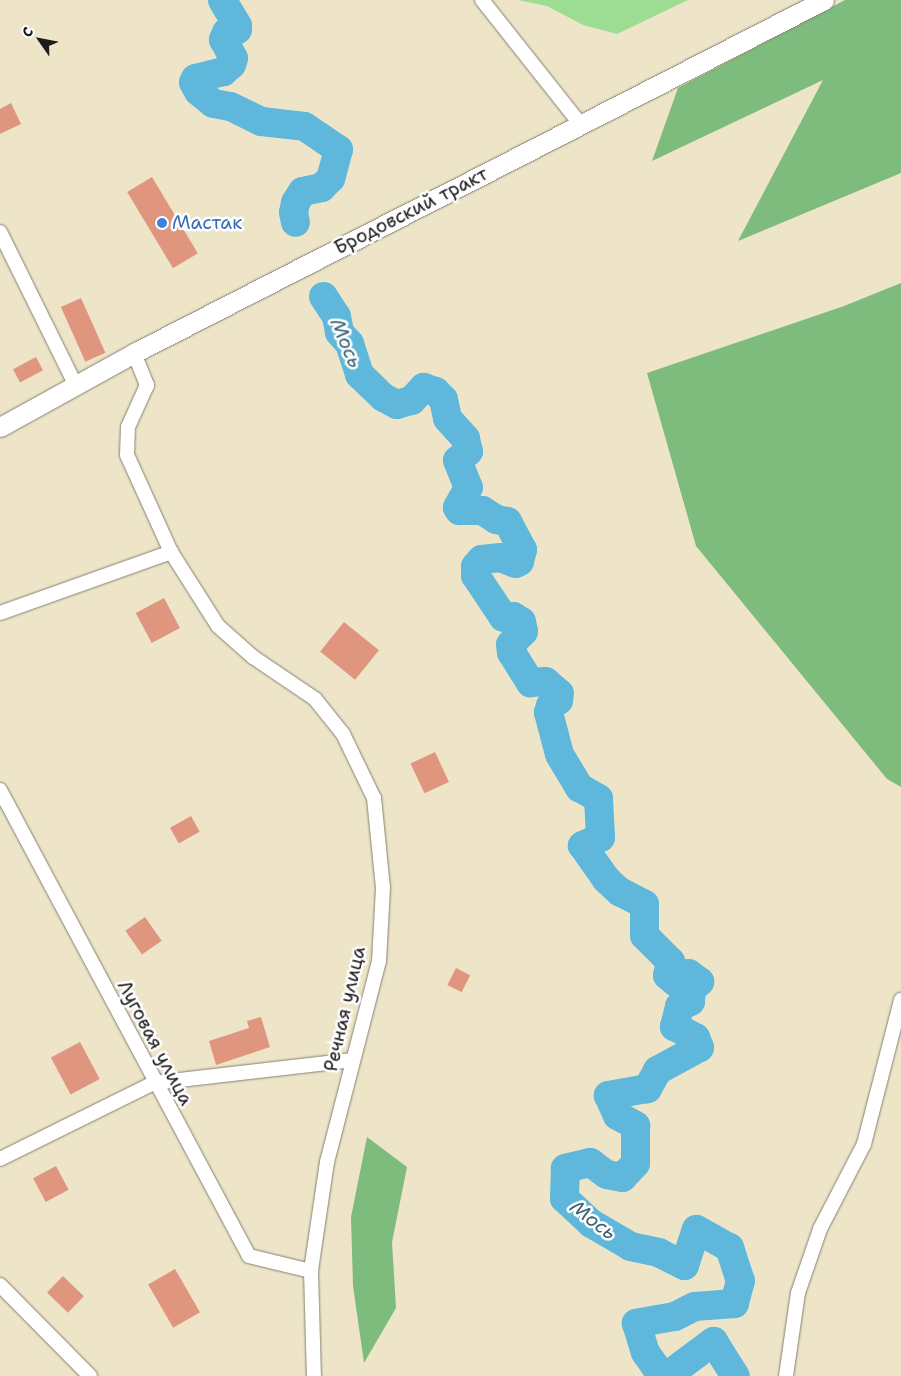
<!DOCTYPE html>
<html>
<head>
<meta charset="utf-8">
<style>
	body { margin:0 }
	#map { position:relative; width:901px; height:1376px; overflow:hidden; background:#eee5c9; font-family:"Shantell Sans",sans-serif }
	div>[style] { position:absolute }
	.green>* { inset:0; background:#9ddd93 }
	.forest>* { inset:0; background:#7ebc7d }
	.river>* { height:29px; margin:-14.5px; padding:0 14.5px; transform-origin:14.5px; border-radius:14.5px; background:#5fb8dc }
	.building>* { inset:0; background:#e0967e; transform-origin:0 0 }
	.roads { filter:drop-shadow(0 0 1px #858072) drop-shadow(0 0 1px #858072) }
	.street>* { height:14px; margin:-7px; padding:0 7px; transform-origin:7px; border-radius:7px; background:#fff }
	.secondary>* { height:19px; margin:-9.5px; padding:0 9.5px; transform-origin:9.5px; border-radius:9.5px; background:#fff }
	.dots>* { width:14px; height:14px; translate:-50% -50%; box-sizing:border-box; border:2px solid #fff; border-radius:50% }
	span { translate:-50% -50%; white-space:nowrap; text-align:center; line-height:1.15; -webkit-text-stroke:5px #fff; paint-order:stroke }
	.street-label { font-size:19px; color:#1c1c1c }
	.shop-label { font-size:19px; color:#366cbe }
	.left { translate:0 -50%; text-align:left }
	.water-label { font-size:20px; color:#3a6272; font-style:italic }
	.north { position:absolute; left:15px; top:15px; width:50px; height:50px; -webkit-text-stroke:4px #fff; paint-order:stroke; rotate:303deg; font-size:14px; font-weight:700; line-height:20px; text-align:center; color:#1c1c1c }
	.north::after { content:''; display:block; margin:auto; width:18px; height:22px; background:#1c1c1c; clip-path:polygon(50% 0,100% 100%,50% 72%,0 100%) }
</style>
</head>
<body>
<div id="map">
	<div class="green">
		<i style="clip-path:polygon(518px 0,688px 0,617px 34px,583px 25px,547px 6px)"></i>
	</div>
	<div class="forest">
		<i style="clip-path:polygon(845px 0,901px 0,901px 173px,738px 241px,823px 80px,652px 161px,678px 88px)"></i>
		<i style="clip-path:polygon(901px 283px,901px 787px,887px 779px,696px 546px,647px 373px,844px 306px)"></i>
		<i style="clip-path:polygon(367px 1137px,407px 1167px,392px 1242px,396px 1308px,364px 1363px,353px 1286px,351px 1217px)"></i>
	</div>
	<div class="river">
		<i style="left:222px;top:0;width:29px;rotate:59deg"></i>
		<i style="left:237px;top:25px;width:4px;rotate:90deg"></i>
		<i style="left:237px;top:29px;width:11px;rotate:165deg"></i>
		<i style="left:226px;top:32px;width:8px;rotate:113deg"></i>
		<i style="left:223px;top:39px;width:21px;rotate:62deg"></i>
		<i style="left:233px;top:58px;width:6px;rotate:108deg"></i>
		<i style="left:231px;top:64px;width:11px;rotate:139deg"></i>
		<i style="left:223px;top:71px;width:29px;rotate:166deg"></i>
		<i style="left:195px;top:78px;width:4px;rotate:117deg"></i>
		<i style="left:193px;top:82px;width:10px;rotate:61deg"></i>
		<i style="left:198px;top:91px;width:19px;rotate:39deg"></i>
		<i style="left:213px;top:103px;width:17px;rotate:10deg"></i>
		<i style="left:230px;top:106px;width:34px;rotate:26deg"></i>
		<i style="left:261px;top:121px;width:43px;rotate:6.6deg"></i>
		<i style="left:304px;top:126px;width:41px;rotate:34.1deg"></i>
		<i style="left:338px;top:149px;width:30px;rotate:105deg"></i>
		<i style="left:330px;top:178px;width:13px;rotate:135deg"></i>
		<i style="left:321px;top:187px;width:19px;rotate:168deg"></i>
		<i style="left:302px;top:191px;width:13px;rotate:122deg"></i>
		<i style="left:295px;top:202px;width:10px;rotate:101deg"></i>
		<i style="left:293px;top:212px;width:10px;rotate:79deg"></i>
		<i style="left:323px;top:296px;width:24px;rotate:57deg"></i>
		<i style="left:336px;top:316px;width:16px;rotate:79deg"></i>
		<i style="left:339px;top:332px;width:15px;rotate:48deg"></i>
		<i style="left:349px;top:343px;width:33px;rotate:72deg"></i>
		<i style="left:359px;top:374px;width:33px;rotate:44deg"></i>
		<i style="left:383px;top:397px;width:15px;rotate:28deg"></i>
		<i style="left:396px;top:404px;width:16px;rotate:-15deg"></i>
		<i style="left:411px;top:400px;width:18px;rotate:-47deg"></i>
		<i style="left:423px;top:387px;width:13px;rotate:18deg"></i>
		<i style="left:435px;top:391px;width:11px;rotate:45deg"></i>
		<i style="left:443px;top:399px;width:19px;rotate:78deg"></i>
		<i style="left:447px;top:418px;width:27px;rotate:48deg"></i>
		<i style="left:465px;top:438px;width:13px;rotate:77deg"></i>
		<i style="left:468px;top:451px;width:14px;rotate:141deg"></i>
		<i style="left:457px;top:460px;width:29px;rotate:68deg"></i>
		<i style="left:468px;top:487px;width:23px;rotate:119deg"></i>
		<i style="left:457px;top:507px;width:4px;rotate:56deg"></i>
		<i style="left:459px;top:510px;width:23px"></i>
		<i style="left:482px;top:510px;width:17px;rotate:33deg"></i>
		<i style="left:496px;top:519px;width:11px;rotate:10deg"></i>
		<i style="left:507px;top:521px;width:32px;rotate:62deg"></i>
		<i style="left:522px;top:549px;width:12px;rotate:104deg"></i>
		<i style="left:519px;top:561px;width:4px;rotate:153deg"></i>
		<i style="left:515px;top:563px;width:16px;rotate:-158deg"></i>
		<i style="left:500px;top:557px;width:19px;rotate:174deg"></i>
		<i style="left:481px;top:559px;width:9px;rotate:131deg"></i>
		<i style="left:475px;top:566px;width:9px;rotate:90deg"></i>
		<i style="left:475px;top:575px;width:50px;rotate:56.3deg"></i>
		<i style="left:503px;top:617px;width:10px;rotate:-6deg"></i>
		<i style="left:513px;top:616px;width:9px;rotate:32deg"></i>
		<i style="left:521px;top:621px;width:10px;rotate:79deg"></i>
		<i style="left:523px;top:631px;width:18px;rotate:135deg"></i>
		<i style="left:510px;top:644px;width:8px;rotate:83deg"></i>
		<i style="left:511px;top:652px;width:36px;rotate:58deg"></i>
		<i style="left:530px;top:682px;width:15px;rotate:-4deg"></i>
		<i style="left:545px;top:681px;width:18px;rotate:41deg"></i>
		<i style="left:559px;top:693px;width:7px;rotate:98deg"></i>
		<i style="left:558px;top:700px;width:9px;rotate:148deg"></i>
		<i style="left:550px;top:705px;width:7px;rotate:106deg"></i>
		<i style="left:548px;top:712px;width:43px;rotate:75.3deg"></i>
		<i style="left:559px;top:754px;width:39px;rotate:59deg"></i>
		<i style="left:579px;top:787px;width:22px;rotate:30deg"></i>
		<i style="left:598px;top:798px;width:39px;rotate:87deg"></i>
		<i style="left:600px;top:837px;width:20px;rotate:156deg"></i>
		<i style="left:582px;top:845px;width:42px;rotate:54.8deg"></i>
		<i style="left:606px;top:879px;width:18px;rotate:43deg"></i>
		<i style="left:619px;top:891px;width:28px;rotate:27deg"></i>
		<i style="left:644px;top:904px;width:31px;rotate:90deg"></i>
		<i style="left:644px;top:935px;width:37px;rotate:45deg"></i>
		<i style="left:670px;top:961px;width:14px;rotate:102deg"></i>
		<i style="left:667px;top:975px;width:13px;rotate:39deg"></i>
		<i style="left:677px;top:983px;width:15px;rotate:-42deg"></i>
		<i style="left:688px;top:973px;width:14px;rotate:36deg"></i>
		<i style="left:699px;top:981px;width:11px;rotate:135deg"></i>
		<i style="left:691px;top:989px;width:12px;rotate:95deg"></i>
		<i style="left:690px;top:1001px;width:12px;rotate:156deg"></i>
		<i style="left:679px;top:1006px;width:21px;rotate:104deg"></i>
		<i style="left:674px;top:1026px;width:24px;rotate:28deg"></i>
		<i style="left:695px;top:1037px;width:11px;rotate:68deg"></i>
		<i style="left:699px;top:1047px;width:48px;rotate:151.3deg"></i>
		<i style="left:657px;top:1070px;width:21px;rotate:119deg"></i>
		<i style="left:647px;top:1088px;width:40px;rotate:170deg"></i>
		<i style="left:608px;top:1095px;width:22px;rotate:66deg"></i>
		<i style="left:617px;top:1115px;width:21px;rotate:29deg"></i>
		<i style="left:635px;top:1125px;width:38px;rotate:90deg"></i>
		<i style="left:635px;top:1163px;width:19px;rotate:133deg"></i>
		<i style="left:622px;top:1177px;width:16px;rotate:-169deg"></i>
		<i style="left:606px;top:1174px;width:20px;rotate:-143deg"></i>
		<i style="left:590px;top:1162px;width:26px;rotate:167deg"></i>
		<i style="left:565px;top:1168px;width:30px;rotate:92deg"></i>
		<i style="left:564px;top:1198px;width:37px;rotate:43deg"></i>
		<i style="left:591px;top:1223px;width:45px;rotate:30.5deg"></i>
		<i style="left:630px;top:1246px;width:29px;rotate:12deg"></i>
		<i style="left:658px;top:1252px;width:29px;rotate:27deg"></i>
		<i style="left:684px;top:1265px;width:38px;rotate:-72deg"></i>
		<i style="left:696px;top:1229px;width:38px;rotate:29deg"></i>
		<i style="left:729px;top:1247px;width:35px;rotate:72deg"></i>
		<i style="left:740px;top:1280px;width:24px;rotate:105deg"></i>
		<i style="left:734px;top:1303px;width:40px;rotate:175.7deg"></i>
		<i style="left:694px;top:1306px;width:22px;rotate:153deg"></i>
		<i style="left:674px;top:1316px;width:39px;rotate:170deg"></i>
		<i style="left:636px;top:1323px;width:30px;rotate:73deg"></i>
		<i style="left:645px;top:1352px;width:29px;rotate:55deg"></i>
		<i style="left:666px;top:1376px;width:59px;rotate:-36.7deg"></i>
		<i style="left:713px;top:1341px;width:41px;rotate:57.8deg"></i>
	</div>
	<div class="building">
		<i style="clip-path:polygon(11px 103px,21px 124px,0 134px,0 109px)"></i>
		<i style="left:152px;top:177px;width:89px;height:29px;rotate:59deg"></i>
		<i style="left:81px;top:298px;width:60px;height:22px;rotate:66deg"></i>
		<i style="left:36px;top:357px;width:15px;height:26px;rotate:62deg"></i>
		<i style="left:164px;top:598px;width:34px;height:32px;rotate:62deg"></i>
		<i style="left:344px;top:622px;width:45px;height:38px;rotate:39deg"></i>
		<i style="left:435px;top:752px;width:33px;height:27px;rotate:65deg"></i>
		<i style="left:191px;top:816px;width:18px;height:24px;rotate:61deg"></i>
		<i style="left:145px;top:917px;width:29px;height:24px;rotate:55deg"></i>
		<i style="left:456px;top:968px;width:16px;height:19px;rotate:27deg"></i>
		<i style="clip-path:polygon(261px 1017px,270px 1047px,216px 1065px,209px 1041px,249px 1028px,247px 1021px)"></i>
		<i style="left:80px;top:1042px;width:42px;height:33px;rotate:62deg"></i>
		<i style="left:56px;top:1166px;width:27px;height:26px;rotate:62deg"></i>
		<i style="left:175px;top:1269px;width:50px;height:31px;rotate:60deg"></i>
		<i style="left:63px;top:1276px;width:29px;height:23px;rotate:44deg"></i>
	</div>
	<div class="roads">
		<div class="street">
			<i style="left:482px;top:0;width:159px;rotate:51.6deg"></i>
			<i style="left:0;top:232px;width:169px;rotate:63.7deg"></i>
			<i style="left:134px;top:353px;width:35px;rotate:68deg"></i>
			<i style="left:147px;top:385px;width:46px;rotate:114.3deg"></i>
			<i style="left:128px;top:427px;width:28px;rotate:92deg"></i>
			<i style="left:127px;top:455px;width:107px;rotate:65.6deg"></i>
			<i style="left:171px;top:552px;width:88px;rotate:57.6deg"></i>
			<i style="left:218px;top:626px;width:47px;rotate:41.5deg"></i>
			<i style="left:253px;top:657px;width:75px;rotate:34.1deg"></i>
			<i style="left:315px;top:699px;width:45px;rotate:51.3deg"></i>
			<i style="left:343px;top:734px;width:71px;rotate:64.2deg"></i>
			<i style="left:374px;top:798px;width:90px;rotate:84.3deg"></i>
			<i style="left:383px;top:888px;width:73px;rotate:93.1deg"></i>
			<i style="left:379px;top:961px;width:208px;rotate:104.5deg"></i>
			<i style="left:327px;top:1162px;width:110px;rotate:98.4deg"></i>
			<i style="left:311px;top:1271px;width:105px;rotate:88.4deg"></i>
			<i style="left:0;top:613px;width:182px;rotate:-19.6deg"></i>
			<i style="left:0;top:790px;width:528px;rotate:61.88deg"></i>
			<i style="left:249px;top:1256px;width:64px;rotate:13.6deg"></i>
			<i style="left:0;top:1159px;width:172px;rotate:-26.3deg"></i>
			<i style="left:154px;top:1083px;width:200px;rotate:-6.6deg"></i>
			<i style="left:0;top:1285px;width:128px;rotate:45.3deg"></i>
			<i style="left:786px;top:1376px;width:84px;rotate:-81.8deg"></i>
			<i style="left:798px;top:1293px;width:68px;rotate:-71deg"></i>
			<i style="left:820px;top:1229px;width:96px;rotate:-62.6deg"></i>
			<i style="left:864px;top:1144px;width:149px;rotate:-75.6deg"></i>
		</div>
		<div class="secondary">
			<i style="left:0;top:427px;width:153px;rotate:-28.9deg"></i>
			<i style="left:134px;top:353px;width:775px;rotate:-27.09deg"></i>
		</div>
	</div>
	<div class="dots">
		<i style="left:162px;top:223px;background:#3f7fe0"></i>
	</div>
	<div class="street-label">
		<span style="left:411px;top:211px;rotate:-27deg">Бродовский тракт</span>
		<span style="left:345px;top:1009px;rotate:-77deg">Речная улица</span>
		<span style="left:155px;top:1043px;rotate:62deg">Луговая улица</span>
	</div>
	<div class="shop-label">
		<span class="left" style="left:172px;top:223px">Мастак</span>
	</div>
	<div class="water-label">
		<span style="left:346px;top:343px;rotate:67deg">Мось</span>
		<span style="left:593px;top:1220px;rotate:37deg">Мось</span>
	</div>
	<div class="north">С</div>
</div>
</body>
</html>
